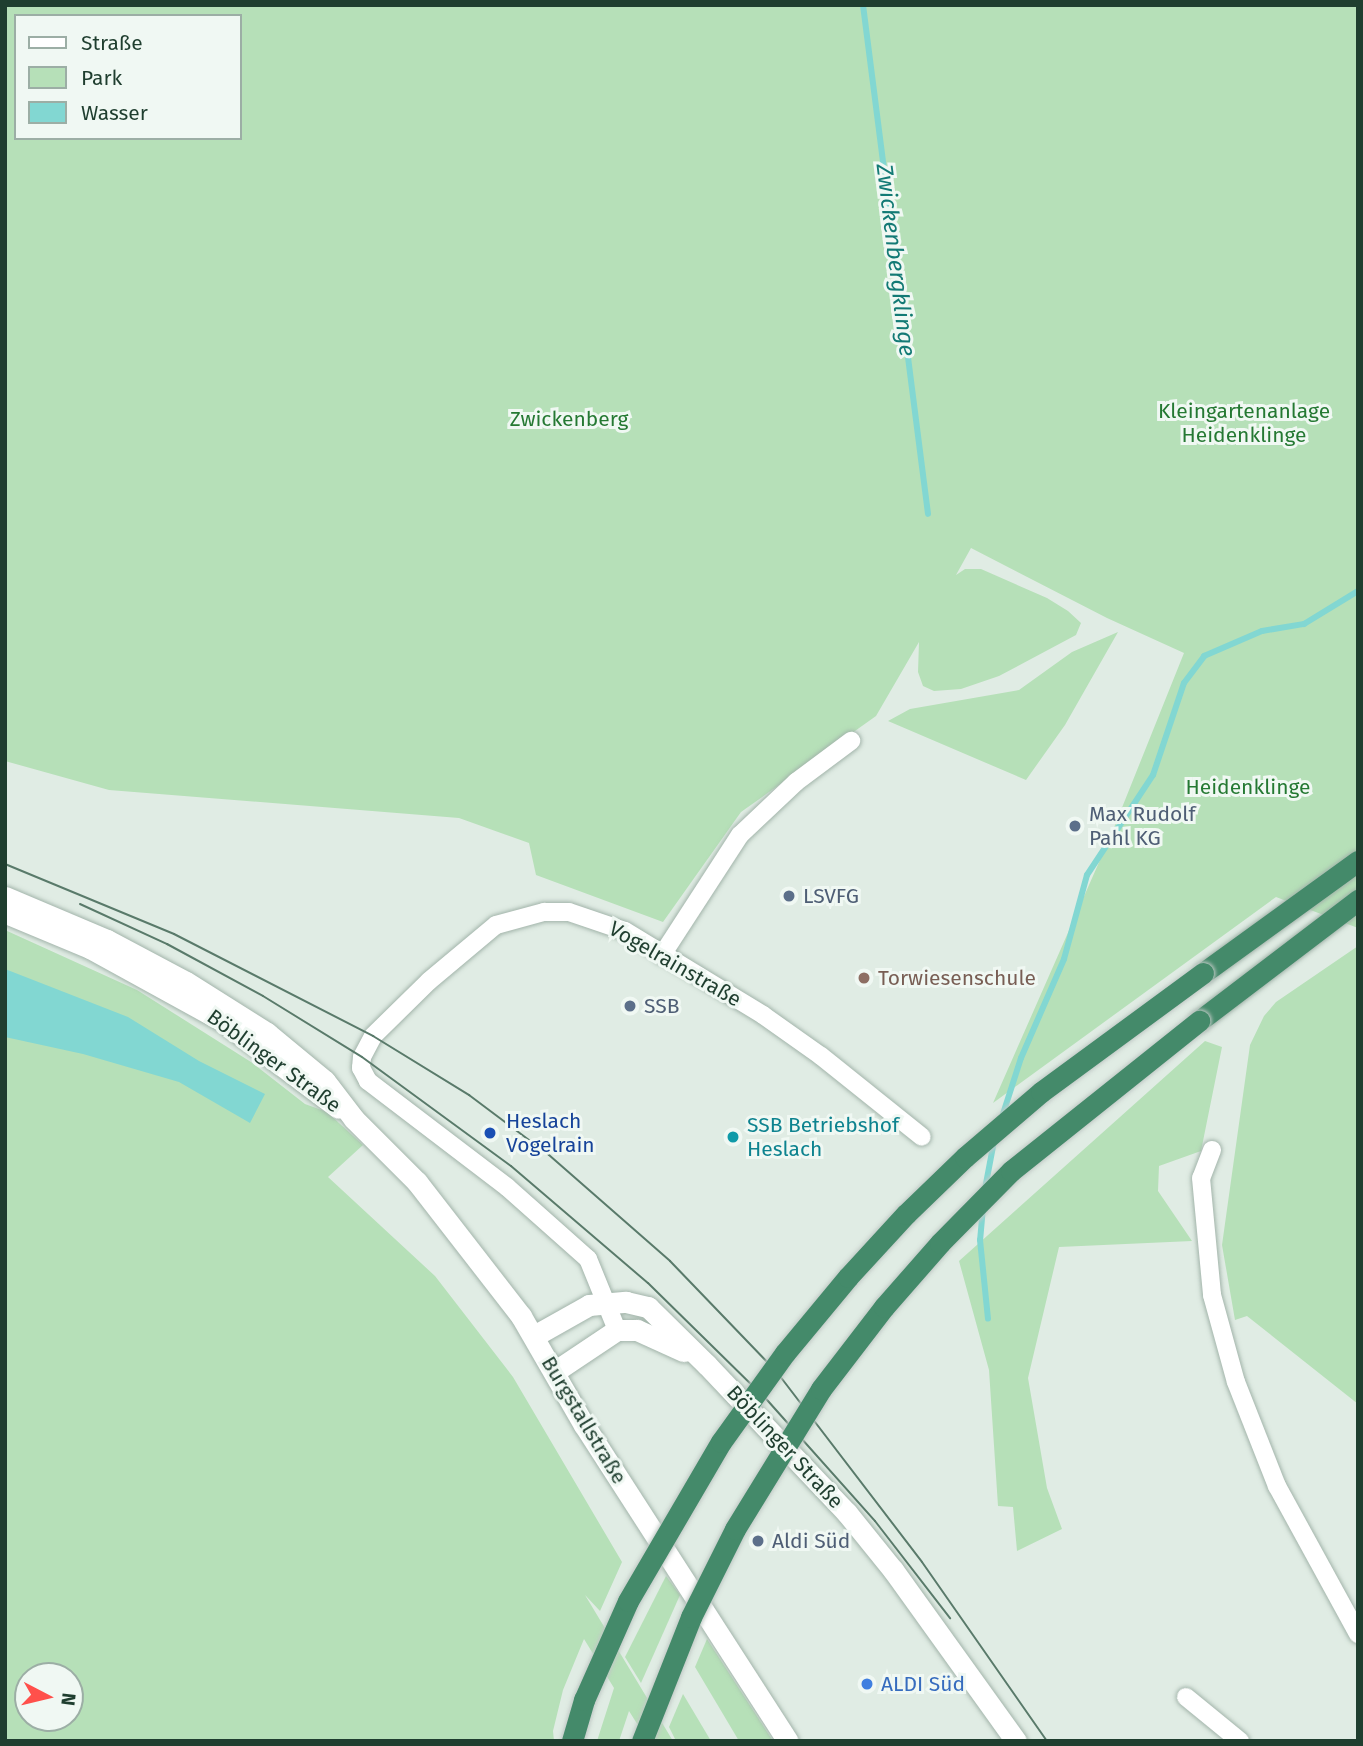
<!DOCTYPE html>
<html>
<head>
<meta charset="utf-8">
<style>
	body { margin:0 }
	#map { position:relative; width:1363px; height:1746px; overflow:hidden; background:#e0ece4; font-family:"Fira Sans",sans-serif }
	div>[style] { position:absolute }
	.green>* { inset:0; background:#b6e0b8 }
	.water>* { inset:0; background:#82d7d2 }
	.stream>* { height:6px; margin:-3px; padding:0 3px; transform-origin:3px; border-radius:3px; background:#82d7d2 }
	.roads { filter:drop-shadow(0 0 2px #a2b4aa) drop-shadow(0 0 2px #a2b4aa) }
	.minor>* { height:18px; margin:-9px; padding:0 9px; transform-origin:9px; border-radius:9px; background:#fff }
	.tertiary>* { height:21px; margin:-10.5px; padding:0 10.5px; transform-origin:10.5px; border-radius:10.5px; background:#fff }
	.secondary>* { height:21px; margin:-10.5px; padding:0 10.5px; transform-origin:10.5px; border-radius:10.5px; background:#fff }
	.trunk>* { height:21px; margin:-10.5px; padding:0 10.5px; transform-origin:10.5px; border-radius:10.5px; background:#448a6a }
	.tram>* { height:2px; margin:-1px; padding:0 1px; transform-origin:1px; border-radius:1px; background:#597a6a }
	.bridges { filter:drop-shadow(0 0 2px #c0c9c5) drop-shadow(0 0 2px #c0c9c5) }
	.trunk-bridge>* { height:21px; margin:-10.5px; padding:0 10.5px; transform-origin:10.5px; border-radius:10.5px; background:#448a6a }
	.dots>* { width:19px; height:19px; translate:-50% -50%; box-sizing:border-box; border:4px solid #f0f8f3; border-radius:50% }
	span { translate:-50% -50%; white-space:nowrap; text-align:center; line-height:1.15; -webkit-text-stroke:6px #f0f8f3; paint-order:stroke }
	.park-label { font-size:21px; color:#257933 }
	.service-label { font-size:21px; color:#4e5e75 }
	.left { translate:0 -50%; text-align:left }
	.street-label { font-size:21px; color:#1f3e2f }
	.education-label { font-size:21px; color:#785e54 }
	.transit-label { font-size:21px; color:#164399 }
	.culture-label { font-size:21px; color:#0d838f }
	.shop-label { font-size:21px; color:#366cbe }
	.water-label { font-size:23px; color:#137a75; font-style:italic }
	.frame { position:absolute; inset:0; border:7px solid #1f3e2f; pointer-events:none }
	.legend { position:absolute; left:14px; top:14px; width:228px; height:126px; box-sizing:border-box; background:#f0f8f3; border:2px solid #9caea5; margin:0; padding:9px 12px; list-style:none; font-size:21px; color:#1f3e2f }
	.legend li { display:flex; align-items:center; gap:14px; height:35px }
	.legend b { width:35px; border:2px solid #9caea5 }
	.north { position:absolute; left:14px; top:1662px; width:70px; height:70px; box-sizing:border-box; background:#f0f8f3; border:2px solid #9caea5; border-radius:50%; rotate:97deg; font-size:19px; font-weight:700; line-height:28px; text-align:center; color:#1f3e2f }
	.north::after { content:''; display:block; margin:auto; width:24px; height:32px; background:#ff504b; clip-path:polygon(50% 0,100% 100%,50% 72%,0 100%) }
</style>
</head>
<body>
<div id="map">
	<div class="green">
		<i style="clip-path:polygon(evenodd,5px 5px,1358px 5px,1358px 928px,1276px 897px,993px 1103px,1111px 835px,1184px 653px,1107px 618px,971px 548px,956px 575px,965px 569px,981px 569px,1047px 598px,1068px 611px,1081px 623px,1076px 635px,999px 676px,961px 689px,934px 691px,923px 686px,918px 672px,919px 642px,876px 716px,741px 812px,663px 922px,536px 875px,529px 843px,459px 818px,109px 790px,5px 761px,5px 5px,16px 16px,240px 16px,240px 138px,16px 138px,16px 16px)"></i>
		<i style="clip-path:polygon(1118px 632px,1065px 725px,1026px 780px,888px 721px,910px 709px,1019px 690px,1072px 652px)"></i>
		<i style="clip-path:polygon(evenodd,5px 930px,137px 990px,251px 1062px,305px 1104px,327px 1112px,363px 1145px,328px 1177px,435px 1276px,513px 1377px,622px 1562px,600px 1611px,585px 1595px,673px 1741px,648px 1741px,629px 1711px,619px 1741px,597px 1741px,614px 1688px,584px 1639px,563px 1690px,553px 1731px,554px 1741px,5px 1741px,5px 930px,28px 1676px,70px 1676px,70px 1718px,28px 1718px,28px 1676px)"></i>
		<i style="clip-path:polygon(1358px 946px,1358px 1404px,1247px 1316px,1235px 1320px,1222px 1245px,1250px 1045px,1264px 1016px,1276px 1002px)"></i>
		<i style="clip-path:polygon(1205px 1041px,1222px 1047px,1201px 1151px,1159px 1166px,1158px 1191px,1192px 1241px,1059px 1247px,1028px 1378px,1047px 1488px,1062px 1529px,1017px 1551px,1013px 1507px,998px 1506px,989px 1370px,959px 1261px)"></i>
		<i style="clip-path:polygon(666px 1576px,680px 1595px,641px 1683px,625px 1657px)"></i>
		<i style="clip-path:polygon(707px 1639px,773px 1741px,739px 1741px,695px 1667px)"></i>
		<i style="clip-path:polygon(683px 1694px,711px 1741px,676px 1741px,669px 1727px)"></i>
	</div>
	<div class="water">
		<i style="clip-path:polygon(5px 969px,128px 1017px,199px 1061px,265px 1094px,250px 1123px,179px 1082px,83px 1054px,5px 1037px)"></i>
	</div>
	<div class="stream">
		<i style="left:863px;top:5px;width:513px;rotate:82.72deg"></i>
		<i style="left:1003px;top:1114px;width:59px;rotate:-72.2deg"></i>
		<i style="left:1021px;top:1058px;width:108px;rotate:-66.5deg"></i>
		<i style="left:1064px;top:959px;width:87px;rotate:-74.7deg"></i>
		<i style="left:1087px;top:875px;width:120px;rotate:-56.6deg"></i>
		<i style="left:1153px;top:775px;width:97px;rotate:-71.4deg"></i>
		<i style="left:1184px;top:683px;width:34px;rotate:-53deg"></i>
		<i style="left:1204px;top:656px;width:63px;rotate:-23.3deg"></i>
		<i style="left:1262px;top:631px;width:43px;rotate:-9.5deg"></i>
		<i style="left:1304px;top:624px;width:63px;rotate:-31.4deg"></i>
		<i style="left:985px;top:1189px;width:49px;rotate:-79.4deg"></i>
		<i style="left:983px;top:1207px;width:33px;rotate:95deg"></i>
		<i style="left:980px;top:1240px;width:79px;rotate:84.2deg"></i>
	</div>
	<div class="roads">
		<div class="minor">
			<i style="left:662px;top:955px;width:143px;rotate:-57deg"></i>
			<i style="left:740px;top:835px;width:77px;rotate:-43.4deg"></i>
			<i style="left:796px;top:782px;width:69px;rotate:-36.7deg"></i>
			<i style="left:1212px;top:1150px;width:30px;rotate:111deg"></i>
			<i style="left:1201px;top:1178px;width:118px;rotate:84.6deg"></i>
			<i style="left:1212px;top:1295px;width:90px;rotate:74.6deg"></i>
			<i style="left:1236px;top:1382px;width:112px;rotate:68.5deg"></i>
			<i style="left:1277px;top:1486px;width:169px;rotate:61.3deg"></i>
			<i style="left:617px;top:1330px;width:77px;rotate:-112.2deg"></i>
			<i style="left:588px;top:1259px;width:108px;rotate:-138.4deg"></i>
			<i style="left:507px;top:1187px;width:175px;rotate:-142.7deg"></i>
			<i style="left:368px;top:1081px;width:15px;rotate:-118deg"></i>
			<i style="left:361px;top:1068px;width:11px;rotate:-85deg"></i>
			<i style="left:362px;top:1057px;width:24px;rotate:-62deg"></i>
			<i style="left:373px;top:1036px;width:78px;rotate:-44.5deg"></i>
			<i style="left:429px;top:981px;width:87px;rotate:-39.9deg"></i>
			<i style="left:496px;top:925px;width:50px;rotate:-15.2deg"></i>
			<i style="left:544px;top:912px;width:25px"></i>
			<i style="left:569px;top:912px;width:59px;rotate:18.7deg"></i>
			<i style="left:625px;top:931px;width:162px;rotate:31.3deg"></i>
			<i style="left:763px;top:1015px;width:71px;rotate:35.3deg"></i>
			<i style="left:821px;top:1056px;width:129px;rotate:38.7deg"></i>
			<i style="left:1186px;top:1697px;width:70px;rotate:39.2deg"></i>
		</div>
		<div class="tertiary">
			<i style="left:534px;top:1336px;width:63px;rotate:-29.4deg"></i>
			<i style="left:589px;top:1305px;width:37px;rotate:-5deg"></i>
			<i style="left:626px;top:1302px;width:23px;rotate:13deg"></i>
			<i style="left:648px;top:1307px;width:83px;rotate:44.5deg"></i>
			<i style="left:707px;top:1365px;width:204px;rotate:46.6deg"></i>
			<i style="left:847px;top:1513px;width:73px;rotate:51.1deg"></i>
			<i style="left:893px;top:1570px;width:211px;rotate:54.3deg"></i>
			<i style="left:554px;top:1372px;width:76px;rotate:-33.7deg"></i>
			<i style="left:617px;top:1330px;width:20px"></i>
			<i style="left:637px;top:1330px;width:51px;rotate:24.5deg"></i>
		</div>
		<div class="secondary">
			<i style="left:5px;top:897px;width:111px;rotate:22.9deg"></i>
			<i style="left:107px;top:940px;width:89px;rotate:28deg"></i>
			<i style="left:186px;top:982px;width:96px;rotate:32.2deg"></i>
			<i style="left:267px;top:1033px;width:75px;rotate:39.6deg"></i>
			<i style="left:325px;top:1081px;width:48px;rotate:52.7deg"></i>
			<i style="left:354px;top:1119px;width:89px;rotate:45deg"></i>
			<i style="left:417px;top:1182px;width:170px;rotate:52.2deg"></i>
			<i style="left:521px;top:1316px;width:126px;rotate:60deg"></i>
			<i style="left:584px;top:1425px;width:376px;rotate:57.2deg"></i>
			<i style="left:6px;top:913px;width:91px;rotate:22.6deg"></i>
			<i style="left:90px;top:948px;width:149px;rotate:28.8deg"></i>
			<i style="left:221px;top:1020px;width:146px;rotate:36.9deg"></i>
		</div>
		<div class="trunk">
			<i style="left:1203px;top:973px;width:191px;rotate:-35.9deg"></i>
			<i style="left:1199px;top:1021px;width:200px;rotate:-37.3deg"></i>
		</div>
	</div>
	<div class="tram">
		<i style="left:5px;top:864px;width:183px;rotate:22.5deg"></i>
		<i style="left:174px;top:934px;width:224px;rotate:27.1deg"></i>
		<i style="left:373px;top:1036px;width:113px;rotate:31.6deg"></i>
		<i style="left:469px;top:1095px;width:100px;rotate:36.9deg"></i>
		<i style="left:549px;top:1155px;width:161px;rotate:41.2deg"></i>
		<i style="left:670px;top:1261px;width:153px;rotate:46.1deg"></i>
		<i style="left:776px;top:1371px;width:240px;rotate:52.6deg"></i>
		<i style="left:922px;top:1562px;width:218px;rotate:55.1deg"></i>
		<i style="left:80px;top:904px;width:96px;rotate:24.7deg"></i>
		<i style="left:167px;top:944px;width:109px;rotate:28.4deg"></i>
		<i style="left:263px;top:996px;width:116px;rotate:31.6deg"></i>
		<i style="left:362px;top:1057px;width:185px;rotate:36.2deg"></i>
		<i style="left:511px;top:1166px;width:180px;rotate:40.5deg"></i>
		<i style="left:648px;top:1283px;width:168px;rotate:44.5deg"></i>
		<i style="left:768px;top:1401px;width:161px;rotate:48.3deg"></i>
		<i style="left:875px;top:1521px;width:123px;rotate:52.3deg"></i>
	</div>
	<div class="bridges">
		<div class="trunk-bridge">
			<i style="left:572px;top:1741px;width:43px;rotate:-73.7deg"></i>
			<i style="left:584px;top:1700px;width:108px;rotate:-66deg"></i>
			<i style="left:628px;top:1601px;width:184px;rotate:-59.7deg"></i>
			<i style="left:721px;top:1442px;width:110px;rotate:-54.3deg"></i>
			<i style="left:785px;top:1353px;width:99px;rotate:-50.3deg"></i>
			<i style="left:848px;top:1277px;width:86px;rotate:-47.4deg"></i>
			<i style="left:906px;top:1214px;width:82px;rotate:-44deg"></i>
			<i style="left:965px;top:1157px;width:100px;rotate:-40.5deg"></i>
			<i style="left:1041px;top:1092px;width:201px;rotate:-36.3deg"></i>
			<i style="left:642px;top:1741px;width:133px;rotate:-68.4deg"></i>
			<i style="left:691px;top:1617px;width:98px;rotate:-63.4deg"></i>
			<i style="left:735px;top:1529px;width:164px;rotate:-58.4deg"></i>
			<i style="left:821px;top:1389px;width:103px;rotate:-52.5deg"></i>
			<i style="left:884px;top:1307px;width:85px;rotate:-48.8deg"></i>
			<i style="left:940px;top:1243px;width:101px;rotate:-45.4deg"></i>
			<i style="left:1011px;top:1171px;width:241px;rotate:-38.6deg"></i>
		</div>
	</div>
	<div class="dots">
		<i style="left:1075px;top:826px;background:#5c6f8a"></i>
		<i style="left:789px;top:896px;background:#5c6f8a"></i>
		<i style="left:864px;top:978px;background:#8d6e63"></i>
		<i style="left:630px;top:1006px;background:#5c6f8a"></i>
		<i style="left:490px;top:1133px;background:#1a4fb4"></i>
		<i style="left:733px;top:1137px;background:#0f9aa8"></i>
		<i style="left:758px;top:1541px;background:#5c6f8a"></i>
		<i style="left:867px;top:1684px;background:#3f7fe0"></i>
	</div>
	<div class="park-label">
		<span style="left:1244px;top:423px">Kleingartenanlage<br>Heidenklinge</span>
		<span style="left:569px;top:419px">Zwickenberg</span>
		<span style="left:1248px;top:787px">Heidenklinge</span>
	</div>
	<div class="service-label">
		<span class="left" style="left:1089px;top:826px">Max Rudolf<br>Pahl KG</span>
		<span class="left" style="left:803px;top:896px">LSVFG</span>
		<span class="left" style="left:644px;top:1006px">SSB</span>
		<span class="left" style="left:772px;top:1541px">Aldi Süd</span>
	</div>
	<div class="street-label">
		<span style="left:675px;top:964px;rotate:30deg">Vogelrainstraße</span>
		<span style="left:274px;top:1061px;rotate:36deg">Böblinger Straße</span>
		<span style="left:584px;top:1420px;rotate:59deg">Burgstallstraße</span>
		<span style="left:785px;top:1447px;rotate:47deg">Böblinger Straße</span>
	</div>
	<div class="education-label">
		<span class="left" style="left:878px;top:978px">Torwiesenschule</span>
	</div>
	<div class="transit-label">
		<span class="left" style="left:506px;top:1133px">Heslach<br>Vogelrain</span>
	</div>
	<div class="culture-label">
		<span class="left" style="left:747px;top:1137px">SSB Betriebshof<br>Heslach</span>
	</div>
	<div class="shop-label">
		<span class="left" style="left:881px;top:1684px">ALDI Süd</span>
	</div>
	<div class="water-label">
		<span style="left:896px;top:260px;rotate:83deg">Zwickenbergklinge</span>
	</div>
	<div class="frame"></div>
	<ul class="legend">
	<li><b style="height:9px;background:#fff"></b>Straße</li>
	<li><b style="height:19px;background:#b6e0b8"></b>Park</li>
	<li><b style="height:19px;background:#82d7d2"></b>Wasser</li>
	</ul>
	<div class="north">N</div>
</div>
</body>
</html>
